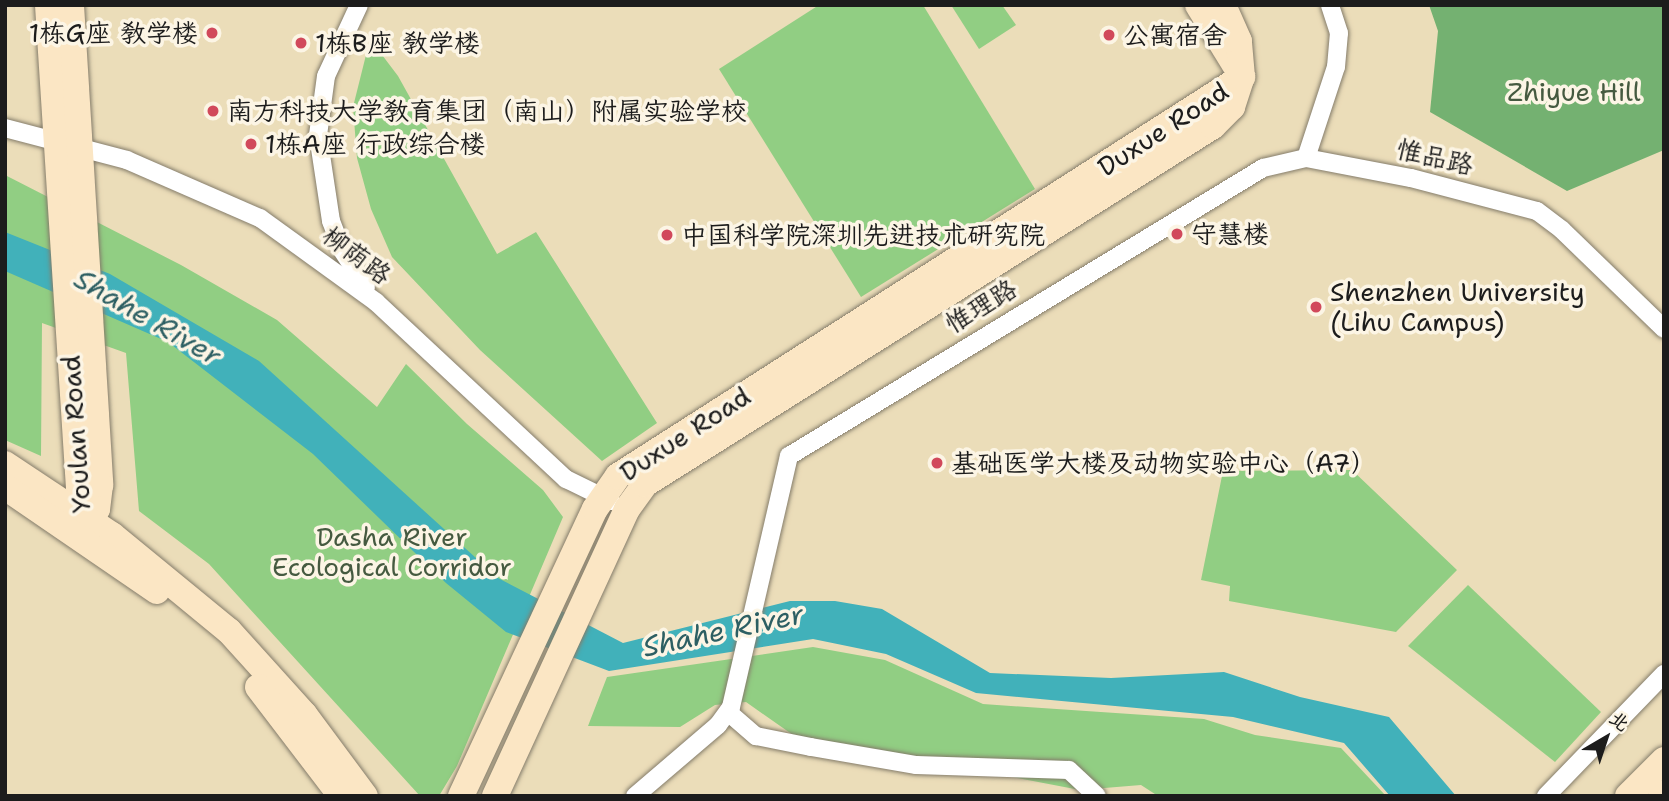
<!DOCTYPE html>
<html>
<head>
<meta charset="utf-8">
<style>
	body { margin:0 }
	#map { position:relative; width:1669px; height:801px; overflow:hidden; background:#ebddb9; font-family:"Shantell Sans","LXGW WenKai TC",sans-serif }
	div>[style] { position:absolute }
	.green>* { inset:0; background:#91ce83 }
	.forest>* { inset:0; background:#74b171 }
	.water>* { inset:0; background:#41b1ba }
	.roads { filter:drop-shadow(0 0 2px #847c6a) drop-shadow(0 0 2px #847c6a) }
	.street>* { height:18px; margin:-9px; padding:0 9px; transform-origin:9px; border-radius:9px; background:#fff }
	.secondary>* { height:26px; margin:-13px; padding:0 13px; transform-origin:13px; border-radius:13px; background:#fbe6c4 }
	.dots>* { width:19px; height:19px; translate:-50% -50%; box-sizing:border-box; border:4px solid #fcf5e5; border-radius:50% }
	span { translate:-50% -50%; white-space:nowrap; text-align:center; line-height:1.15; -webkit-text-stroke:7px #fcf5e5; paint-order:stroke }
	.poi-label { font-size:26px; color:#1c1c1c }
	.right { translate:-100% -50%; text-align:right }
	.left { translate:0 -50%; text-align:left }
	.park-label { font-size:26px; color:#455a40 }
	.street-label { font-size:26px; color:#1c1c1c }
	.water-label { font-size:28px; color:#2d5f63; font-style:italic }
	.frame { position:absolute; inset:0; border:7px solid #1c1c1c; pointer-events:none }
	.north { position:absolute; left:1571px; top:703px; width:70px; height:70px; -webkit-text-stroke:5px #fcf5e5; paint-order:stroke; rotate:39deg; font-size:19px; font-weight:700; line-height:28px; text-align:center; color:#1c1c1c }
	.north::after { content:''; display:block; margin:auto; width:24px; height:32px; background:#1c1c1c; clip-path:polygon(50% 0,100% 100%,50% 72%,0 100%) }
</style>
</head>
<body>
<div id="map">
	<div class="green">
		<i style="clip-path:polygon(819px 5px,923px 5px,1035px 189px,861px 297px,719px 69px)"></i>
		<i style="clip-path:polygon(951px 5px,1002px 5px,1016px 25px,979px 49px)"></i>
		<i style="clip-path:polygon(370px 39px,398px 76px,497px 254px,536px 232px,657px 423px,602px 461px,480px 350px,392px 257px,371px 209px,357px 158px,353px 107px)"></i>
		<i style="clip-path:polygon(5px 175px,181px 265px,277px 320px,377px 407px,406px 364px,467px 424px,543px 490px,563px 517px,457px 766px,439px 796px,420px 796px,209px 564px,139px 511px,126px 353px,42px 323px,41px 456px,5px 440px)"></i>
		<i style="clip-path:polygon(1352px 470px,1457px 570px,1396px 632px,1229px 601px,1230px 586px,1201px 580px,1223px 471px)"></i>
		<i style="clip-path:polygon(1468px 585px,1601px 712px,1555px 762px,1408px 646px)"></i>
		<i style="clip-path:polygon(813px 647px,885px 660px,983px 704px,1204px 719px,1255px 735px,1341px 748px,1386px 796px,1158px 796px,1141px 785px,1080px 790px,793px 735px,746px 702px,715px 705px,680px 727px,588px 726px,607px 677px)"></i>
	</div>
	<div class="forest">
		<i style="clip-path:polygon(1429px 5px,1664px 5px,1664px 150px,1567px 191px,1430px 112px,1438px 31px)"></i>
	</div>
	<div class="water">
		<i style="clip-path:polygon(5px 232px,110px 274px,259px 361px,498px 578px,623px 643px,790px 601px,835px 601px,882px 609px,990px 673px,1111px 678px,1224px 672px,1300px 697px,1389px 717px,1456px 796px,1390px 796px,1344px 743px,1233px 717px,976px 693px,886px 654px,813px 639px,609px 671px,506px 632px,446px 583px,313px 454px,168px 342px,5px 271px)"></i>
	</div>
	<div class="roads">
		<div class="street">
			<i style="left:359px;top:5px;width:78px;rotate:114.9deg"></i>
			<i style="left:326px;top:76px;width:60px;rotate:97.7deg"></i>
			<i style="left:318px;top:135px;width:87px;rotate:81.4deg"></i>
			<i style="left:331px;top:221px;width:31px;rotate:69deg"></i>
			<i style="left:342px;top:250px;width:44px;rotate:57deg"></i>
			<i style="left:5px;top:128px;width:126px;rotate:14.7deg"></i>
			<i style="left:127px;top:160px;width:145px;rotate:23.6deg"></i>
			<i style="left:260px;top:218px;width:143px;rotate:35.9deg"></i>
			<i style="left:376px;top:302px;width:260px;rotate:43deg"></i>
			<i style="left:566px;top:479px;width:50px;rotate:26.1deg"></i>
			<i style="left:1306px;top:158px;width:96px;rotate:-71.8deg"></i>
			<i style="left:1336px;top:67px;width:34px;rotate:-85deg"></i>
			<i style="left:1339px;top:33px;width:29px;rotate:-108deg"></i>
			<i style="left:728px;top:712px;width:37px;rotate:41deg"></i>
			<i style="left:756px;top:736px;width:56px;rotate:11.3deg"></i>
			<i style="left:811px;top:747px;width:107px;rotate:9.7deg"></i>
			<i style="left:916px;top:765px;width:153px;rotate:1.9deg"></i>
			<i style="left:1069px;top:770px;width:38px;rotate:43deg"></i>
			<i style="left:635px;top:796px;width:109px;rotate:-40.5deg"></i>
			<i style="left:718px;top:725px;width:22px;rotate:-54deg"></i>
			<i style="left:731px;top:707px;width:258px;rotate:-77deg"></i>
			<i style="left:789px;top:456px;width:555px;rotate:-31.28deg"></i>
			<i style="left:1263px;top:168px;width:44px;rotate:-13.1deg"></i>
			<i style="left:1306px;top:158px;width:107px;rotate:10.8deg"></i>
			<i style="left:1411px;top:178px;width:130px;rotate:14.7deg"></i>
			<i style="left:1537px;top:211px;width:31px;rotate:37deg"></i>
			<i style="left:1562px;top:230px;width:142px;rotate:44.1deg"></i>
			<i style="left:1546px;top:796px;width:170px;rotate:-46deg"></i>
		</div>
		<div class="secondary">
			<i style="left:48px;top:5px;width:531px;rotate:86.33deg"></i>
			<i style="left:71px;top:5px;width:481px;rotate:86.5deg"></i>
			<i style="left:100px;top:485px;width:24px;rotate:97deg"></i>
			<i style="left:97px;top:509px;width:32px;rotate:118deg"></i>
			<i style="left:1198px;top:5px;width:76px;rotate:58.4deg"></i>
			<i style="left:5px;top:464px;width:128px;rotate:33.6deg"></i>
			<i style="left:112px;top:535px;width:151px;rotate:39.4deg"></i>
			<i style="left:229px;top:631px;width:112px;rotate:47.9deg"></i>
			<i style="left:304px;top:714px;width:102px;rotate:53.4deg"></i>
			<i style="left:5px;top:487px;width:184px;rotate:34.4deg"></i>
			<i style="left:258px;top:687px;width:137px;rotate:52.7deg"></i>
			<i style="left:461px;top:796px;width:317px;rotate:-65deg"></i>
			<i style="left:595px;top:509px;width:40px;rotate:-55.1deg"></i>
			<i style="left:618px;top:476px;width:741px;rotate:-32.6deg"></i>
			<i style="left:495px;top:796px;width:316px;rotate:-65.3deg"></i>
			<i style="left:627px;top:509px;width:31px;rotate:-54deg"></i>
			<i style="left:645px;top:484px;width:671px;rotate:-32.22deg"></i>
			<i style="left:1213px;top:126px;width:27px;rotate:-45deg"></i>
			<i style="left:1232px;top:107px;width:32px;rotate:-72deg"></i>
			<i style="left:1242px;top:77px;width:36px;rotate:-95deg"></i>
			<i style="left:1239px;top:41px;width:39px;rotate:-114deg"></i>
			<i style="left:1628px;top:796px;width:51px;rotate:-45deg"></i>
			<i style="left:1661px;top:796px;width:4px;rotate:-45deg"></i>
		</div>
	</div>
	<div class="dots">
		<i style="left:212px;top:33px;background:#d1495b"></i>
		<i style="left:1109px;top:35px;background:#d1495b"></i>
		<i style="left:301px;top:43px;background:#d1495b"></i>
		<i style="left:213px;top:111px;background:#d1495b"></i>
		<i style="left:251px;top:144px;background:#d1495b"></i>
		<i style="left:1177px;top:234px;background:#d1495b"></i>
		<i style="left:667px;top:235px;background:#d1495b"></i>
		<i style="left:1316px;top:307px;background:#d1495b"></i>
		<i style="left:937px;top:463px;background:#d1495b"></i>
	</div>
	<div class="poi-label">
		<span class="right" style="left:198px;top:33px">1栋G座 教学楼</span>
		<span class="left" style="left:1123px;top:35px">公寓宿舍</span>
		<span class="left" style="left:315px;top:43px">1栋B座 教学楼</span>
		<span class="left" style="left:227px;top:111px">南方科技大学教育集团（南山）附属实验学校</span>
		<span class="left" style="left:265px;top:144px">1栋A座 行政综合楼</span>
		<span class="left" style="left:1191px;top:234px">守慧楼</span>
		<span class="left" style="left:681px;top:235px">中国科学院深圳先进技术研究院</span>
		<span class="left" style="left:1330px;top:307px">Shenzhen University<br>(Lihu Campus)</span>
		<span class="left" style="left:951px;top:463px">基础医学大楼及动物实验中心（A7）</span>
	</div>
	<div class="park-label">
		<span style="left:1574px;top:92px">Zhiyue Hill</span>
		<span style="left:392px;top:552px">Dasha River<br>Ecological Corridor</span>
	</div>
	<div class="street-label">
		<span style="left:1163px;top:129px;rotate:-33deg">Duxue Road</span>
		<span style="left:1435px;top:157px;rotate:13deg">惟品路</span>
		<span style="left:357px;top:255px;rotate:37deg">柳荫路</span>
		<span style="left:981px;top:306px;rotate:-31deg">惟理路</span>
		<span style="left:76px;top:434px;rotate:-94deg">Youlan Road</span>
		<span style="left:685px;top:434px;rotate:-33deg">Duxue Road</span>
	</div>
	<div class="water-label">
		<span style="left:148px;top:317px;rotate:30deg">Shahe River</span>
		<span style="left:723px;top:630px;rotate:-12deg">Shahe River</span>
	</div>
	<div class="frame"></div>
	<div class="north">北</div>
</div>
</body>
</html>
